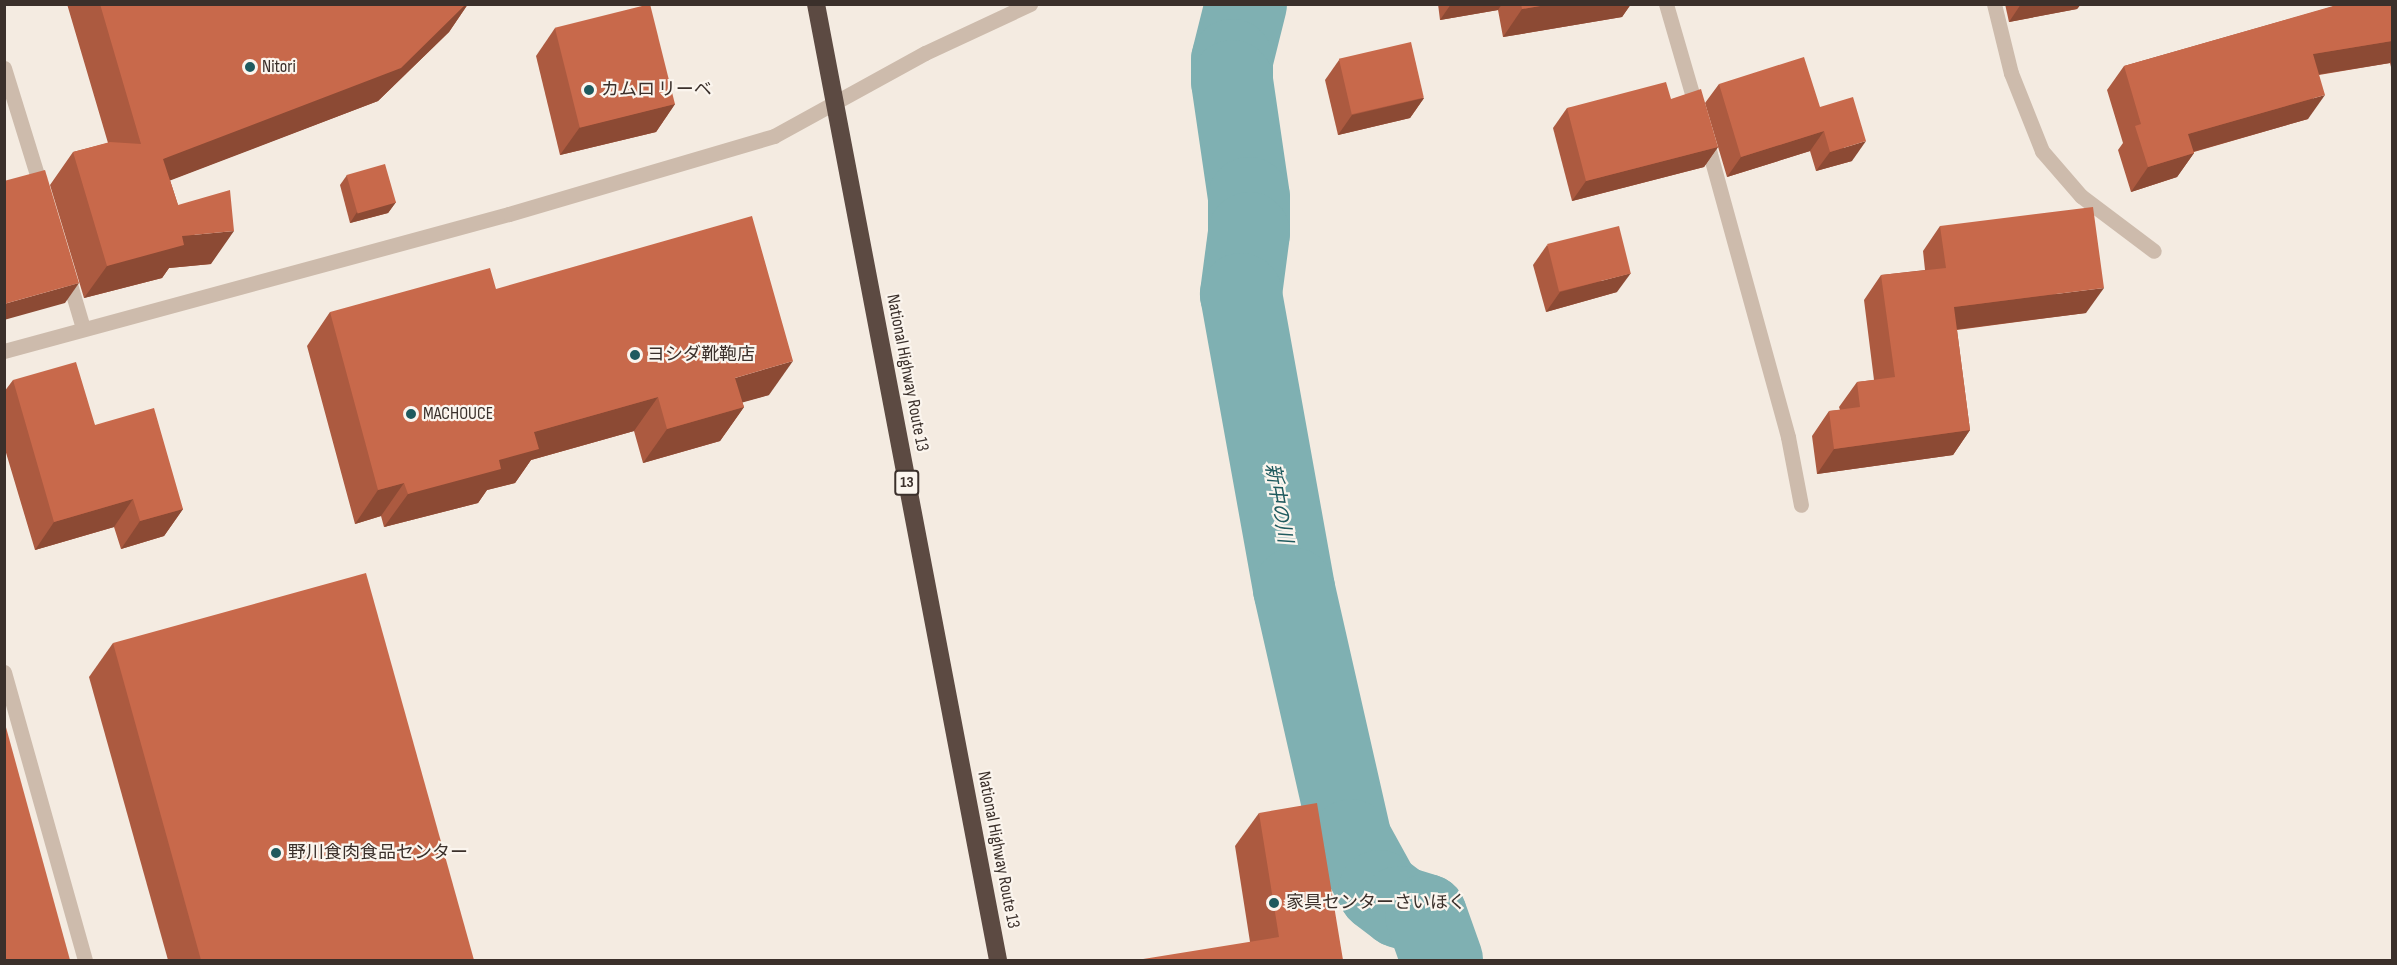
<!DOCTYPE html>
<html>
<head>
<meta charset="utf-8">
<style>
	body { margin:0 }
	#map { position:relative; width:2397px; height:965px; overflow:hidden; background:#f4ebe1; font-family:"Sofia Sans Condensed","Noto Sans JP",sans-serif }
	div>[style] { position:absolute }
	.river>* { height:82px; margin:-41px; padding:0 41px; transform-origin:41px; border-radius:41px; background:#7fb0b2 }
	.lane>* { height:15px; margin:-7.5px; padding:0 7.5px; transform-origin:7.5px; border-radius:7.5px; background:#cdbbac }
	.street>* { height:15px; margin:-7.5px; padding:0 7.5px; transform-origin:7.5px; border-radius:7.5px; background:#cdbbac }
	.highway>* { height:18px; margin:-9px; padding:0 9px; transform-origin:9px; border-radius:9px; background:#5c4a42 }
	.wall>* { inset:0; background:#ac5a40 }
	.shaded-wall>* { inset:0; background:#8c4a34 }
	.building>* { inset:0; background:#c8694b; transform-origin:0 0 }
	.dots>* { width:16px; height:16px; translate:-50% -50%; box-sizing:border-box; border:3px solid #fbf5ee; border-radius:50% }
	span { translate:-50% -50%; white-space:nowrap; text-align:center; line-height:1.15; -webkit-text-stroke:4.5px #fbf5ee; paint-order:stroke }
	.shield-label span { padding:2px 4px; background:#fbf5ee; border:2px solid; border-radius:4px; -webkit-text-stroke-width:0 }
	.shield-label { font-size:16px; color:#3b302b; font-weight:700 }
	.poi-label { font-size:18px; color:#3b302b }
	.left { translate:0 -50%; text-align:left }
	.street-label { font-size:18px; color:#3b302b }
	.water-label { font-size:20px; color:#1f5a5e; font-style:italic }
	.frame { position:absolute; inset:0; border:6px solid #3b302b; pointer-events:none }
</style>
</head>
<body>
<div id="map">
	<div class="river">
		<i style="left:1246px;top:4px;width:58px;rotate:104deg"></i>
		<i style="left:1232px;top:60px;width:21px;rotate:90deg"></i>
		<i style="left:1232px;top:81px;width:118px;rotate:81.7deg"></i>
		<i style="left:1249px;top:198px;width:35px;rotate:90deg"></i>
		<i style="left:1249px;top:233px;width:62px;rotate:97.5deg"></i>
		<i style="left:1241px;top:294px;width:300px;rotate:79.8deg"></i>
		<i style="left:1294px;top:589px;width:257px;rotate:77.2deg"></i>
		<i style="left:1351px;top:840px;width:58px;rotate:61.2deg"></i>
		<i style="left:1379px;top:891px;width:26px;rotate:37deg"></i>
		<i style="left:1400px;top:907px;width:27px;rotate:17deg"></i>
		<i style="left:1426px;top:915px;width:48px;rotate:70.4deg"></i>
	</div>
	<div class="lane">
		<i style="left:4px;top:672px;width:299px;rotate:74.3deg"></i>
	</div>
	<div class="street">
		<i style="left:1666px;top:4px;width:111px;rotate:73.8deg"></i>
		<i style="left:1994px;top:4px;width:71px;rotate:76.2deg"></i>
		<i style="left:2011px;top:73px;width:84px;rotate:68.3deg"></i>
		<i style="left:2042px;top:151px;width:60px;rotate:49.1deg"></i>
		<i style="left:2081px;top:196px;width:91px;rotate:37deg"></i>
		<i style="left:4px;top:68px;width:129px;rotate:72.8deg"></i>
		<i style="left:1706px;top:139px;width:309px;rotate:74.6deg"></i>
		<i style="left:1788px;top:437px;width:69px;rotate:79.2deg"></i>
		<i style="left:67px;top:274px;width:56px;rotate:73.5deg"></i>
		<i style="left:4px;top:351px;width:523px;rotate:-15.18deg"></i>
		<i style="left:509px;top:214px;width:276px;rotate:-16.4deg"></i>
		<i style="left:774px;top:136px;width:172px;rotate:-28.8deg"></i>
		<i style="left:925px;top:53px;width:116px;rotate:-25deg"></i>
	</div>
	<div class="highway">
		<i style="left:816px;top:4px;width:973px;rotate:79.22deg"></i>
	</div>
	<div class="wall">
		<i style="clip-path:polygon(67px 4px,468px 4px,449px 32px,378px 101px,170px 180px,178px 205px,211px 264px,169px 268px,162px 278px,84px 298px,50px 185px,73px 152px,108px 143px)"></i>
		<i style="clip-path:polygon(1438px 4px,1631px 4px,1622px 17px,1503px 37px,1498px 10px,1440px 20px)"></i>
		<i style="clip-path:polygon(2005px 4px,2081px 4px,2077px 9px,2009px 22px)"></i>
		<i style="clip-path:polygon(2336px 4px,2392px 4px,2392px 71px,2390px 63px,2319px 75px,2308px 119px,2194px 152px,2194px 153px,2177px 177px,2131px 192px,2118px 150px,2123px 143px,2107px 90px,2124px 66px,2335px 6px)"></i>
		<i style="clip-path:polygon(555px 28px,675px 104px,656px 132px,560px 155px,536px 56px)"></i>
		<i style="clip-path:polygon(1339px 60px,1424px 98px,1410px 118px,1338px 135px,1325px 80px)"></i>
		<i style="clip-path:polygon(1719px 84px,1820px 107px,1852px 161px,1816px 171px,1810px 151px,1727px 177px,1705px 103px)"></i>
		<i style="clip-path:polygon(1671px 99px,1718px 147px,1704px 167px,1572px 201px,1553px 128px,1567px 108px)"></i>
		<i style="clip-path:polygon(347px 175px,396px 202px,388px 213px,350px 223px,340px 185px)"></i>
		<i style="clip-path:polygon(1940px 226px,2086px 313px,1957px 330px,1970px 430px,1953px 455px,1817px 474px,1812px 436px,1829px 411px,1840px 410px,1839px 407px,1857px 382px,1874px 380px,1864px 300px,1881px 275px,1925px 270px,1923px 251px)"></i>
		<i style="clip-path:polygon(1547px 245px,1617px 292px,1546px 312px,1533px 265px)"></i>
		<i style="clip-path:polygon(330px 312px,769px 395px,742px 402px,744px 407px,720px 441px,643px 463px,634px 431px,531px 460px,515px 483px,487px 490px,478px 503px,384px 527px,381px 516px,355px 524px,307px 346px)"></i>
		<i style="clip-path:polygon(13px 380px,95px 425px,183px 509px,164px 536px,121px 549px,114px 527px,35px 550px,4px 446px,4px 392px)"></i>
		<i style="clip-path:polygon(113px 643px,474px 960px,168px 960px,89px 677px)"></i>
		<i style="clip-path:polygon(1259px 813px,1343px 960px,1250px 942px,1235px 846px)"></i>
	</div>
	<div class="shaded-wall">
		<i style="clip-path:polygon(466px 4px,468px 4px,449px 32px,378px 101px,140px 192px,163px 159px)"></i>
		<i style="clip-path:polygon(1451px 4px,1502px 4px,1498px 10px,1440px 20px)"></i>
		<i style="clip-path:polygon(1552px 4px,1631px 4px,1622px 17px,1503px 37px,1522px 9px)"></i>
		<i style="clip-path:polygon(2021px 4px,2081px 4px,2077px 9px,2009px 22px)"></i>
		<i style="clip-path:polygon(2392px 41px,2392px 60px,2390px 63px,2296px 78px,2313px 54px)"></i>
		<i style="clip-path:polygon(2325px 95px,2308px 119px,2171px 158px,2188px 134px)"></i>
		<i style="clip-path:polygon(1424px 98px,1410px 118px,1338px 135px,1352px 115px)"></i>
		<i style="clip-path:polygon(675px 104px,656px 132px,560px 155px,580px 127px)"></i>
		<i style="clip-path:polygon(1824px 131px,1810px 151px,1727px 177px,1741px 157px)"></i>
		<i style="clip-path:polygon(1866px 141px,1852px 161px,1816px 171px,1830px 152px)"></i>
		<i style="clip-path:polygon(1718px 147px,1704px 167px,1572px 201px,1586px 181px)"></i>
		<i style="clip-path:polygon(2194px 153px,2177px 177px,2131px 192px,2148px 167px)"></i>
		<i style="clip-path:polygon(396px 202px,388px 213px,350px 223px,357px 212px)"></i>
		<i style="clip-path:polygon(234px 231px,211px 264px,169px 268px,162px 278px,84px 298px,107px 266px,182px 236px)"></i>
		<i style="clip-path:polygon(1631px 273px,1617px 292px,1546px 312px,1560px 292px)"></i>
		<i style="clip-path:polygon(79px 283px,65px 303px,4px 320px,4px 304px)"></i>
		<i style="clip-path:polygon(2104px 288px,2086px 313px,1936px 332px,1954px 307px)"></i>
		<i style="clip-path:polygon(793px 361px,769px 395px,712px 411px,735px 378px)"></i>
		<i style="clip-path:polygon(658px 397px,634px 431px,531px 460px,515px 483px,487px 490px,478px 503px,384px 527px,408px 494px,499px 460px,534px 432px)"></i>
		<i style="clip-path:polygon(744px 407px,720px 441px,643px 463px,667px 429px)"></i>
		<i style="clip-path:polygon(1970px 430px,1953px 455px,1817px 474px,1834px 449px)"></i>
		<i style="clip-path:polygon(404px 483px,381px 516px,355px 524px,378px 490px)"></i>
		<i style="clip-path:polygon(133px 499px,114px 527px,35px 550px,54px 522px)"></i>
		<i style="clip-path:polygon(183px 509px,164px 536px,121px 549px,140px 521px)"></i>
	</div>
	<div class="building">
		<i style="clip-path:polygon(100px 4px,466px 4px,401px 68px,163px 159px,178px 205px,230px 190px,234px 231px,182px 236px,184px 245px,107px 266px,73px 152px,110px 142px,141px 144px)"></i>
		<i style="left:650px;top:4px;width:103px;height:98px;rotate:76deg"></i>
		<i style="clip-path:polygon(1521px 4px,1552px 4px,1522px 9px)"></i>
		<i style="clip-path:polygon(2340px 4px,2392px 4px,2392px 41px,2313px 54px,2325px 95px,2188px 134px,2194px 153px,2148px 167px,2135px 126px,2141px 124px,2124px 66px)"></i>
		<i style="left:1411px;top:42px;width:57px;height:74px;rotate:77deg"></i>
		<i style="clip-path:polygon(1804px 57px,1820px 107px,1853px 97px,1866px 141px,1830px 152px,1824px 131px,1741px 157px,1719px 84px)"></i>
		<i style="clip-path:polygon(1666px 82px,1671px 99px,1701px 89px,1718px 147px,1586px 181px,1567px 108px)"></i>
		<i style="left:385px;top:164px;width:40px;height:40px;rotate:74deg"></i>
		<i style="clip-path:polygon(45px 170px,79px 283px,4px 304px,4px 181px)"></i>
		<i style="clip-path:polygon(2093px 207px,2104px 288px,1954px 307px,1970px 430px,1834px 449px,1829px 411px,1860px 407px,1857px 382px,1895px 377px,1881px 275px,1946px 268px,1940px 226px)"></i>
		<i style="clip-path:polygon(752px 216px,793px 361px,735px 378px,744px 407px,667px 429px,658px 397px,534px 432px,539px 449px,499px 460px,501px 469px,408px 494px,404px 483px,378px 490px,330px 312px,490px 268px,496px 289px)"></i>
		<i style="left:1619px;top:226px;width:49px;height:74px;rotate:76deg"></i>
		<i style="clip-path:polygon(76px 362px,95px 425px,154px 408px,183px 509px,140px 521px,133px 499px,54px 522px,13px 380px)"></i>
		<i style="clip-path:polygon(366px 573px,474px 960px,201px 960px,113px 643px)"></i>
		<i style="clip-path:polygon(4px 720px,70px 960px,4px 960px)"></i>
		<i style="clip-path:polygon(1317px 803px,1343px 960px,1137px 960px,1279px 937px,1259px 813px)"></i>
	</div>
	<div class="dots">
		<i style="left:250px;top:67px;background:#1f5a5e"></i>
		<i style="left:589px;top:90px;background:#1f5a5e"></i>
		<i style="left:635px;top:355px;background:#1f5a5e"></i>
		<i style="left:411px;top:414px;background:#1f5a5e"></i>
		<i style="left:276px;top:853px;background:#1f5a5e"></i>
		<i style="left:1274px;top:903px;background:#1f5a5e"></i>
	</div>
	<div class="shield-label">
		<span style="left:907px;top:483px">13</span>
	</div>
	<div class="poi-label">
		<span class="left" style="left:262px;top:67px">Nitori</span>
		<span class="left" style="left:601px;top:90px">カムロ リーベ</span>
		<span class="left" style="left:647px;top:355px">ヨシダ靴鞄店</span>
		<span class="left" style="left:423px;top:414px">MACHOUCE</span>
		<span class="left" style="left:288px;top:853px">野川食肉食品センター</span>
		<span class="left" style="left:1286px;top:903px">家具センターさいほく</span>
	</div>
	<div class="street-label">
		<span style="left:907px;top:373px;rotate:79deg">National Highway Route 13</span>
		<span style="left:998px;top:850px;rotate:79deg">National Highway Route 13</span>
	</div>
	<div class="water-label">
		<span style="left:1278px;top:503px;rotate:80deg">新中の川</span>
	</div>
	<div class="frame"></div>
</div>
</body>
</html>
